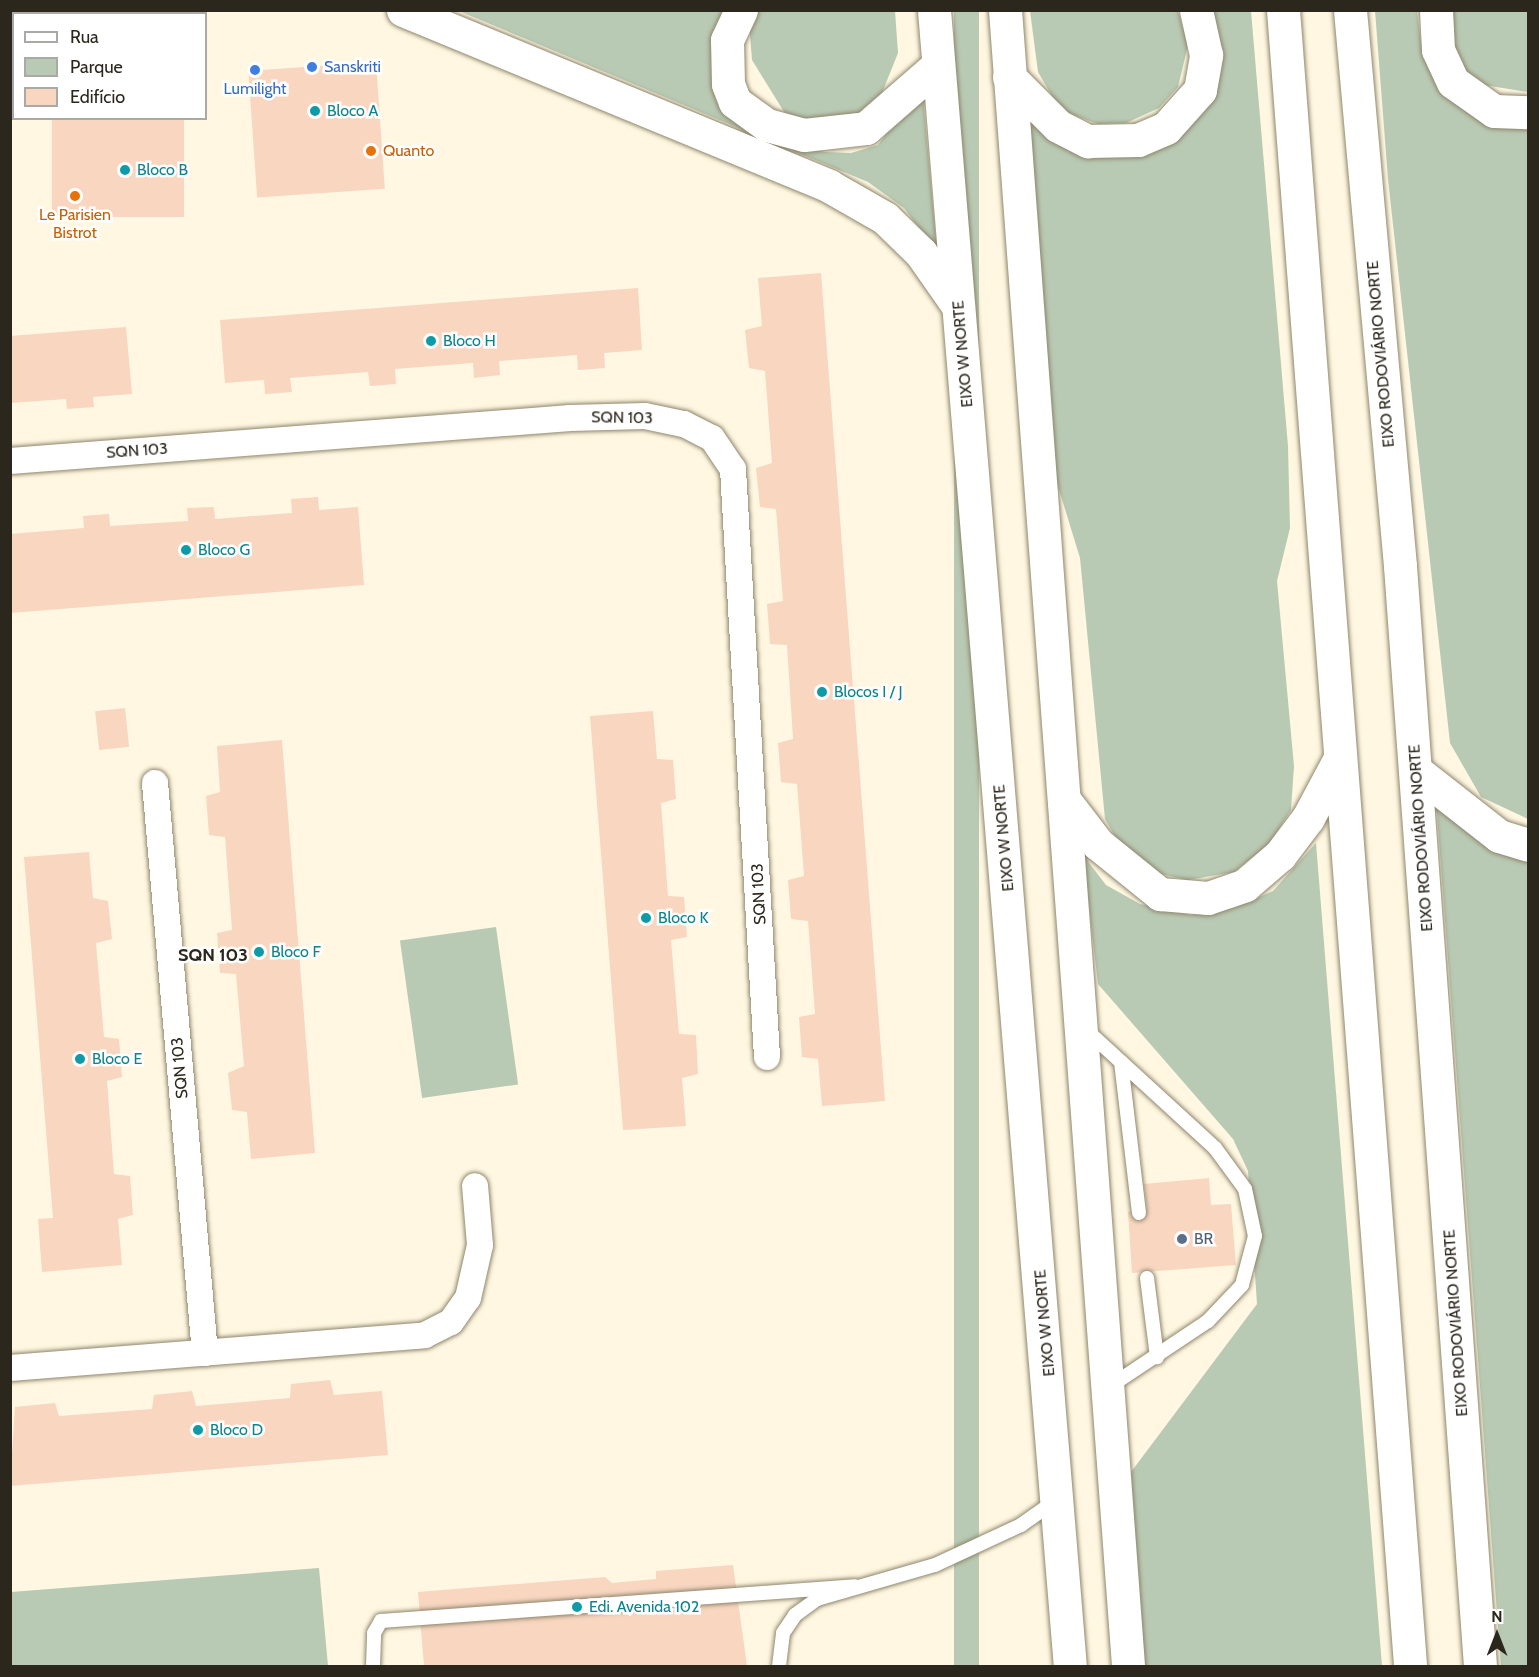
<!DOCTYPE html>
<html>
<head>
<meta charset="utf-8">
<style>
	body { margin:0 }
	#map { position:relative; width:1539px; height:1677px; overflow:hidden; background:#fff7e1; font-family:Cabin,sans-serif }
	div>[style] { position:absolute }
	.green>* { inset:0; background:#b9cab4; transform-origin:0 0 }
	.building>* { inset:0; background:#f8d6c0; transform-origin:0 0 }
	.roads { filter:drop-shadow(0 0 2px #8e866d) drop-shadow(0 0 2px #8e866d) }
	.lane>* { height:14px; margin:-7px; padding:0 7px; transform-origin:7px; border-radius:7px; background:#fff }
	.street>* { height:26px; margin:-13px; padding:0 13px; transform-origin:13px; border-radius:13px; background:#fff }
	.secondary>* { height:33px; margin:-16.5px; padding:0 16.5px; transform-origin:16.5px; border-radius:16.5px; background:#fff }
	.primary>* { height:33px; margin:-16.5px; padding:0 16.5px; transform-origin:16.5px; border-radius:16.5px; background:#fff }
	.highway>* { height:33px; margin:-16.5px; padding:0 16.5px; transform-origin:16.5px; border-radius:16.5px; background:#fff }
	.dots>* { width:16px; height:16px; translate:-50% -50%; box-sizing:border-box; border:3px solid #fff; border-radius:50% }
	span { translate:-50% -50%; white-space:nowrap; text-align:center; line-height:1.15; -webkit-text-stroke:5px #fff; paint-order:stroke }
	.shop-label { font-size:16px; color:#366cbe }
	.left { translate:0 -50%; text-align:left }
	.culture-label { font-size:16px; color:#0d838f }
	.food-label { font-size:16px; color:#c56008 }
	.street-label { font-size:16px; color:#2b271d }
	.service-label { font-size:16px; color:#4e5e75 }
	.neighbourhood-label { font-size:18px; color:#2b271d; font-weight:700 }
	.frame { position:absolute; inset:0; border:12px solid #2b271d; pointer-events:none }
	.legend { position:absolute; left:12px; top:12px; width:195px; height:108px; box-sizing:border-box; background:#fff; border:2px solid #aaa9a5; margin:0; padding:8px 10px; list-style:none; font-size:18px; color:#2b271d }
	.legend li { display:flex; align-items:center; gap:12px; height:30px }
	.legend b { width:30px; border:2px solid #aaa9a5 }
	.north { position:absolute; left:1467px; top:1605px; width:60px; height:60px; -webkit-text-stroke:4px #fff; paint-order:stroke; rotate:0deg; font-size:16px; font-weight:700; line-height:24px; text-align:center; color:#2b271d }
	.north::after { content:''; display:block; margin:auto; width:21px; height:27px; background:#2b271d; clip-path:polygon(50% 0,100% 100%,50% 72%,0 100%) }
</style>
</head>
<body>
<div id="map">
	<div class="green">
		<i style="clip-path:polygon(459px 11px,733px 11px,718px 68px,801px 146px,825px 152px,851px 153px,878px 145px,922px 86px,937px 252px,904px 208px,868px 182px)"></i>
		<i style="clip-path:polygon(756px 11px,895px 11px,898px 53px,880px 98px,857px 116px,832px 125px,786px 115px,752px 60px,749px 22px)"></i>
		<i style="left:954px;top:11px;width:25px;height:1660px"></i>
		<i style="clip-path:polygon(1030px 11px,1178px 11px,1188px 45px,1178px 87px,1159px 108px,1126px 123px,1098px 124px,1068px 113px,1056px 103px,1038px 72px)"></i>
		<i style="clip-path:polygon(1205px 11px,1251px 11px,1288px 446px,1290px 528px,1277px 581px,1294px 766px,1291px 810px,1269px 844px,1234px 872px,1188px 880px,1161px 874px,1123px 850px,1105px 819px,1080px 558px,1053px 470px,1027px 110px,1044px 128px,1180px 125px)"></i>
		<i style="clip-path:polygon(1375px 11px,1417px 11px,1421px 43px,1528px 120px,1528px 819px,1481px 797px,1450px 743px,1388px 179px)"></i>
		<i style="clip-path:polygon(1444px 11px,1528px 11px,1528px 92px,1484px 85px,1466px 73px,1456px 59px)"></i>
		<i style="clip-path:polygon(1436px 799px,1528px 855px,1528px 1666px,1501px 1666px)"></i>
		<i style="clip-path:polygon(1316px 843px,1382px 1666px,1140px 1666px,1131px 1472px,1257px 1304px,1248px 1171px,1233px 1139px,1098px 984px,1083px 855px,1106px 885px,1140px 904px,1191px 915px,1234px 908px,1273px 891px)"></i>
		<i style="left:496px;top:927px;width:159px;height:97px;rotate:82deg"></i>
		<i style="clip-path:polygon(319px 1568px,328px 1666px,11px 1666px,11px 1592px)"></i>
	</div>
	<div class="building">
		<i style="left:376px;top:62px;width:127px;height:128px;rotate:86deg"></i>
		<i style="left:52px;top:118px;width:132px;height:99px"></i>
		<i style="clip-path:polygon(821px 273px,885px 1101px,822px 1106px,818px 1059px,802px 1057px,799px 1017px,815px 1014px,808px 921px,791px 919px,788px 880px,804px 876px,797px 784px,781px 782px,778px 743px,793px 739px,787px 645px,770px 644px,767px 604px,783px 601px,776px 509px,760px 507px,756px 468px,772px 463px,765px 371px,749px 368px,745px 330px,762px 326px,758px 278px)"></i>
		<i style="clip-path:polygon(638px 288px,642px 350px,604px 353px,605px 368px,578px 370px,577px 355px,499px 361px,500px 375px,474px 378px,473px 363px,395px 369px,396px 384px,370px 386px,368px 372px,290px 378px,292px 392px,265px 394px,264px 380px,225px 383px,220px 320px)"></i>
		<i style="clip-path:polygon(126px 327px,132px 394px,93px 397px,94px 407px,67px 409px,66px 399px,10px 403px,10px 336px)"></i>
		<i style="clip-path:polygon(318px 497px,319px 510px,358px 507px,364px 585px,10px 613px,10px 534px,84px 528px,83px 516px,109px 514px,110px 526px,188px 521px,187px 508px,214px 507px,215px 519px,292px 513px,291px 499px)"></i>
		<i style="left:125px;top:708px;width:39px;height:30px;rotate:84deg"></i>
		<i style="clip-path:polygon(653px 711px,657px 759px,673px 760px,676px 799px,661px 803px,668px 896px,684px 897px,687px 937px,671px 940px,679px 1034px,696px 1035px,698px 1074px,682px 1078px,686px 1126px,623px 1130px,590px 716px)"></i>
		<i style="clip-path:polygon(282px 740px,315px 1153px,251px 1159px,247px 1112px,232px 1110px,228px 1073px,244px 1066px,236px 974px,220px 973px,217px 933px,232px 930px,225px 837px,209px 835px,206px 796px,220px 792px,217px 746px)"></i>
		<i style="clip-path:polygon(89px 852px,93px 898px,108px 901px,112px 939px,96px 943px,104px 1037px,119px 1039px,122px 1077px,107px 1081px,114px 1174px,130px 1176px,133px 1215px,118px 1219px,122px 1265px,42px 1272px,38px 1219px,53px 1218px,24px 857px)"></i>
		<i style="clip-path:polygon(1209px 1178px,1211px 1205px,1231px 1204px,1236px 1265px,1132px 1273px,1128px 1212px,1147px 1210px,1144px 1184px)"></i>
		<i style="clip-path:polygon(330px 1380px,334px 1395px,382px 1391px,388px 1455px,10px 1486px,15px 1407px,55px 1403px,59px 1416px,152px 1409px,154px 1395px,192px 1391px,196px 1406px,290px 1398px,291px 1384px)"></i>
		<i style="clip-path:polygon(733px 1565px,747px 1666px,424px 1666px,418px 1592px,605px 1577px,612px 1583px,656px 1579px,656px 1571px)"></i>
	</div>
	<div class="roads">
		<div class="lane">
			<i style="left:1084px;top:1028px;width:178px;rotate:42.5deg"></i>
			<i style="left:1215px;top:1148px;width:51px;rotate:53.8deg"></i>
			<i style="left:1245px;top:1189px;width:48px;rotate:78deg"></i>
			<i style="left:1255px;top:1236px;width:51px;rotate:104.9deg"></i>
			<i style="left:1242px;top:1285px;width:50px;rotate:133.4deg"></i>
			<i style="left:1208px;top:1321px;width:119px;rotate:146.3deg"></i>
			<i style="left:1121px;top:1062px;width:152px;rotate:83.2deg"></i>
			<i style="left:1147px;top:1278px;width:80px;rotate:82.8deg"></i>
			<i style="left:373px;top:1666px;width:33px;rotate:-88deg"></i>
			<i style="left:374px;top:1633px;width:14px;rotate:-60deg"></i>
			<i style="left:381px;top:1621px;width:475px;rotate:-4.2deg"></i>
			<i style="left:779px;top:1666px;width:33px;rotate:-83deg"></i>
			<i style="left:783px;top:1633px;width:22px;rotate:-56deg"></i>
			<i style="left:795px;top:1615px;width:27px;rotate:-36deg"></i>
			<i style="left:817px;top:1599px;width:123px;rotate:-16.1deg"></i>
			<i style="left:935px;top:1565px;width:95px;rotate:-24.9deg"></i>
			<i style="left:1021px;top:1525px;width:42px;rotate:-35.2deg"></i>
		</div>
		<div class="street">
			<i style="left:10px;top:461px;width:562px;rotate:-4.39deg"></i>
			<i style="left:570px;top:418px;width:75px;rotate:-1.5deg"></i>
			<i style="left:645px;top:416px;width:40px;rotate:12deg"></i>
			<i style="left:684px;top:424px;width:31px;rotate:27deg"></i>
			<i style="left:712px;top:438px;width:37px;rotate:56deg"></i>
			<i style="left:733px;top:469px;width:589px;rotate:86.69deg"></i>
			<i style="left:155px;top:783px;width:572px;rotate:84.99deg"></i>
			<i style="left:10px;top:1368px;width:416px;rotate:-4.5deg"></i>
			<i style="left:425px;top:1335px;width:29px;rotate:-27deg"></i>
			<i style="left:451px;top:1322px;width:29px;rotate:-55deg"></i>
			<i style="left:468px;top:1298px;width:54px;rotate:-77.2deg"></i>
			<i style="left:480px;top:1245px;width:59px;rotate:-94.8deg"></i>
		</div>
		<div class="secondary">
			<i style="left:29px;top:14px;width:38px;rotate:-6deg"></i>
		</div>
		<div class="primary">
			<i style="left:403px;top:10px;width:461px;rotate:22.4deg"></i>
			<i style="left:829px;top:186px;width:64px;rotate:29.7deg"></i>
			<i style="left:885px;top:218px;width:50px;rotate:44.2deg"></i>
			<i style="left:921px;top:253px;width:65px;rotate:55.1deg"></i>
			<i style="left:741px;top:10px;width:33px;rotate:115deg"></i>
			<i style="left:727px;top:40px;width:44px;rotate:88.7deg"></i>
			<i style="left:728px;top:84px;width:19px;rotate:69deg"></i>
			<i style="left:735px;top:102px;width:39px;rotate:36deg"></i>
			<i style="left:767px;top:125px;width:38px;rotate:15deg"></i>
			<i style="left:804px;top:135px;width:62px;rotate:-6.4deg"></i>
			<i style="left:866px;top:128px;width:93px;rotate:-41.1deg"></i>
			<i style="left:934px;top:10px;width:1662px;rotate:85.31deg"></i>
			<i style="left:1005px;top:10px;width:1661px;rotate:85.75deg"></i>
			<i style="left:1436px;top:10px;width:40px;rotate:87.1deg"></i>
			<i style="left:1438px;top:50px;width:35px;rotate:65deg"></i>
			<i style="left:1453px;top:82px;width:50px;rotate:35.3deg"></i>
			<i style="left:1494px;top:111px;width:34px;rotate:2deg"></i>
			<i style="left:1009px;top:77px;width:69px;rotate:45deg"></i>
			<i style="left:1058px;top:126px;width:34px;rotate:27deg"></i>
			<i style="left:1088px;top:141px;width:50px;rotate:-1.1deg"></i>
			<i style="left:1138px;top:140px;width:30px;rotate:-23deg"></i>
			<i style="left:1166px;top:128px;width:51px;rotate:-48.2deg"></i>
			<i style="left:1200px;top:90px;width:36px;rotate:-80deg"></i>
			<i style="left:1206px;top:55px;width:46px;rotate:-102.5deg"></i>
		</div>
		<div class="highway">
			<i style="left:1283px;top:10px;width:1661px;rotate:85.61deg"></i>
			<i style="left:1350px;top:10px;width:558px;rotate:84.86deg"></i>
			<i style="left:1400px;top:566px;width:1103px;rotate:85.84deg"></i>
			<i style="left:1416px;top:771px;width:105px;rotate:38.1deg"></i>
			<i style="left:1499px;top:836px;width:30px;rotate:17deg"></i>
			<i style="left:1065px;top:801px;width:54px;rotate:52.5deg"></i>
			<i style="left:1098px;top:844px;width:80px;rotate:38.9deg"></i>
			<i style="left:1160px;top:894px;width:48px;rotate:4.8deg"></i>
			<i style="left:1208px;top:898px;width:39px;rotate:-19deg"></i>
			<i style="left:1245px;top:885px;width:46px;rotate:-40.6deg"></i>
			<i style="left:1280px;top:855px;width:46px;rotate:-52.9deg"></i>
			<i style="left:1308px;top:818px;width:66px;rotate:-61.9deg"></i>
		</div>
	</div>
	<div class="dots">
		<i style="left:312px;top:67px;background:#3f7fe0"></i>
		<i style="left:255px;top:70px;background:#3f7fe0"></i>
		<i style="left:315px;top:111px;background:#0f9aa8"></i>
		<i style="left:371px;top:151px;background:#e8710a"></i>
		<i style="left:125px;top:170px;background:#0f9aa8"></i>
		<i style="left:75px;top:196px;background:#e8710a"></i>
		<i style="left:431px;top:341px;background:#0f9aa8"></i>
		<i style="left:186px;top:550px;background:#0f9aa8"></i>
		<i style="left:822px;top:692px;background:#0f9aa8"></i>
		<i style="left:646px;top:918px;background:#0f9aa8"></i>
		<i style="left:259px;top:952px;background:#0f9aa8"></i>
		<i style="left:80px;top:1059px;background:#0f9aa8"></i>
		<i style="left:1182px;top:1239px;background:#5c6f8a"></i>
		<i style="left:198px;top:1430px;background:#0f9aa8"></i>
		<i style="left:577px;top:1607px;background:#0f9aa8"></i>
	</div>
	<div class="shop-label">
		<span class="left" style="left:324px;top:67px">Sanskriti</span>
		<span style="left:255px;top:89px">Lumilight</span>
	</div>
	<div class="culture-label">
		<span class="left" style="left:327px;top:111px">Bloco A</span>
		<span class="left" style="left:137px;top:170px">Bloco B</span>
		<span class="left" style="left:443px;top:341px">Bloco H</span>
		<span class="left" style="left:198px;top:550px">Bloco G</span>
		<span class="left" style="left:834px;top:692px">Blocos I / J</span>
		<span class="left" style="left:658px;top:918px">Bloco K</span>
		<span class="left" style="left:271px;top:952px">Bloco F</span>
		<span class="left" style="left:92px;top:1059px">Bloco E</span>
		<span class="left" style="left:210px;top:1430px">Bloco D</span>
		<span class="left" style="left:589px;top:1607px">Edi. Avenida 102</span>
	</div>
	<div class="food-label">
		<span class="left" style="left:383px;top:151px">Quanto</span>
		<span style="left:75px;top:224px">Le Parisien<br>Bistrot</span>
	</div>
	<div class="street-label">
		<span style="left:963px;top:354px;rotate:-95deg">EIXO W NORTE</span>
		<span style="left:1381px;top:354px;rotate:-95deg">EIXO RODOVIÁRIO NORTE</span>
		<span style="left:622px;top:418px;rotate:1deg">SQN 103</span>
		<span style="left:137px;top:451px;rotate:-4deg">SQN 103</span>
		<span style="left:1004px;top:838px;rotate:-95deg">EIXO W NORTE</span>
		<span style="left:1421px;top:838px;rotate:-94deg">EIXO RODOVIÁRIO NORTE</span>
		<span style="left:759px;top:894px;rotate:-93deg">SQN 103</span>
		<span style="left:180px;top:1068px;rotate:-95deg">SQN 103</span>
		<span style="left:1045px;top:1323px;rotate:-95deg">EIXO W NORTE</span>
		<span style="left:1456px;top:1323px;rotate:-94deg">EIXO RODOVIÁRIO NORTE</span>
	</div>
	<div class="service-label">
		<span class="left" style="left:1194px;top:1239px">BR</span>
	</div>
	<div class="neighbourhood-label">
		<span style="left:213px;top:955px">SQN 103</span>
	</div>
	<div class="frame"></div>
	<ul class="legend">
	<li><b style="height:8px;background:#fff"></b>Rua</li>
	<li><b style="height:16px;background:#b9cab4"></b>Parque</li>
	<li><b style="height:16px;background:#f8d6c0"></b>Edifício</li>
	</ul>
	<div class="north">N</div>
</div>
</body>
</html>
